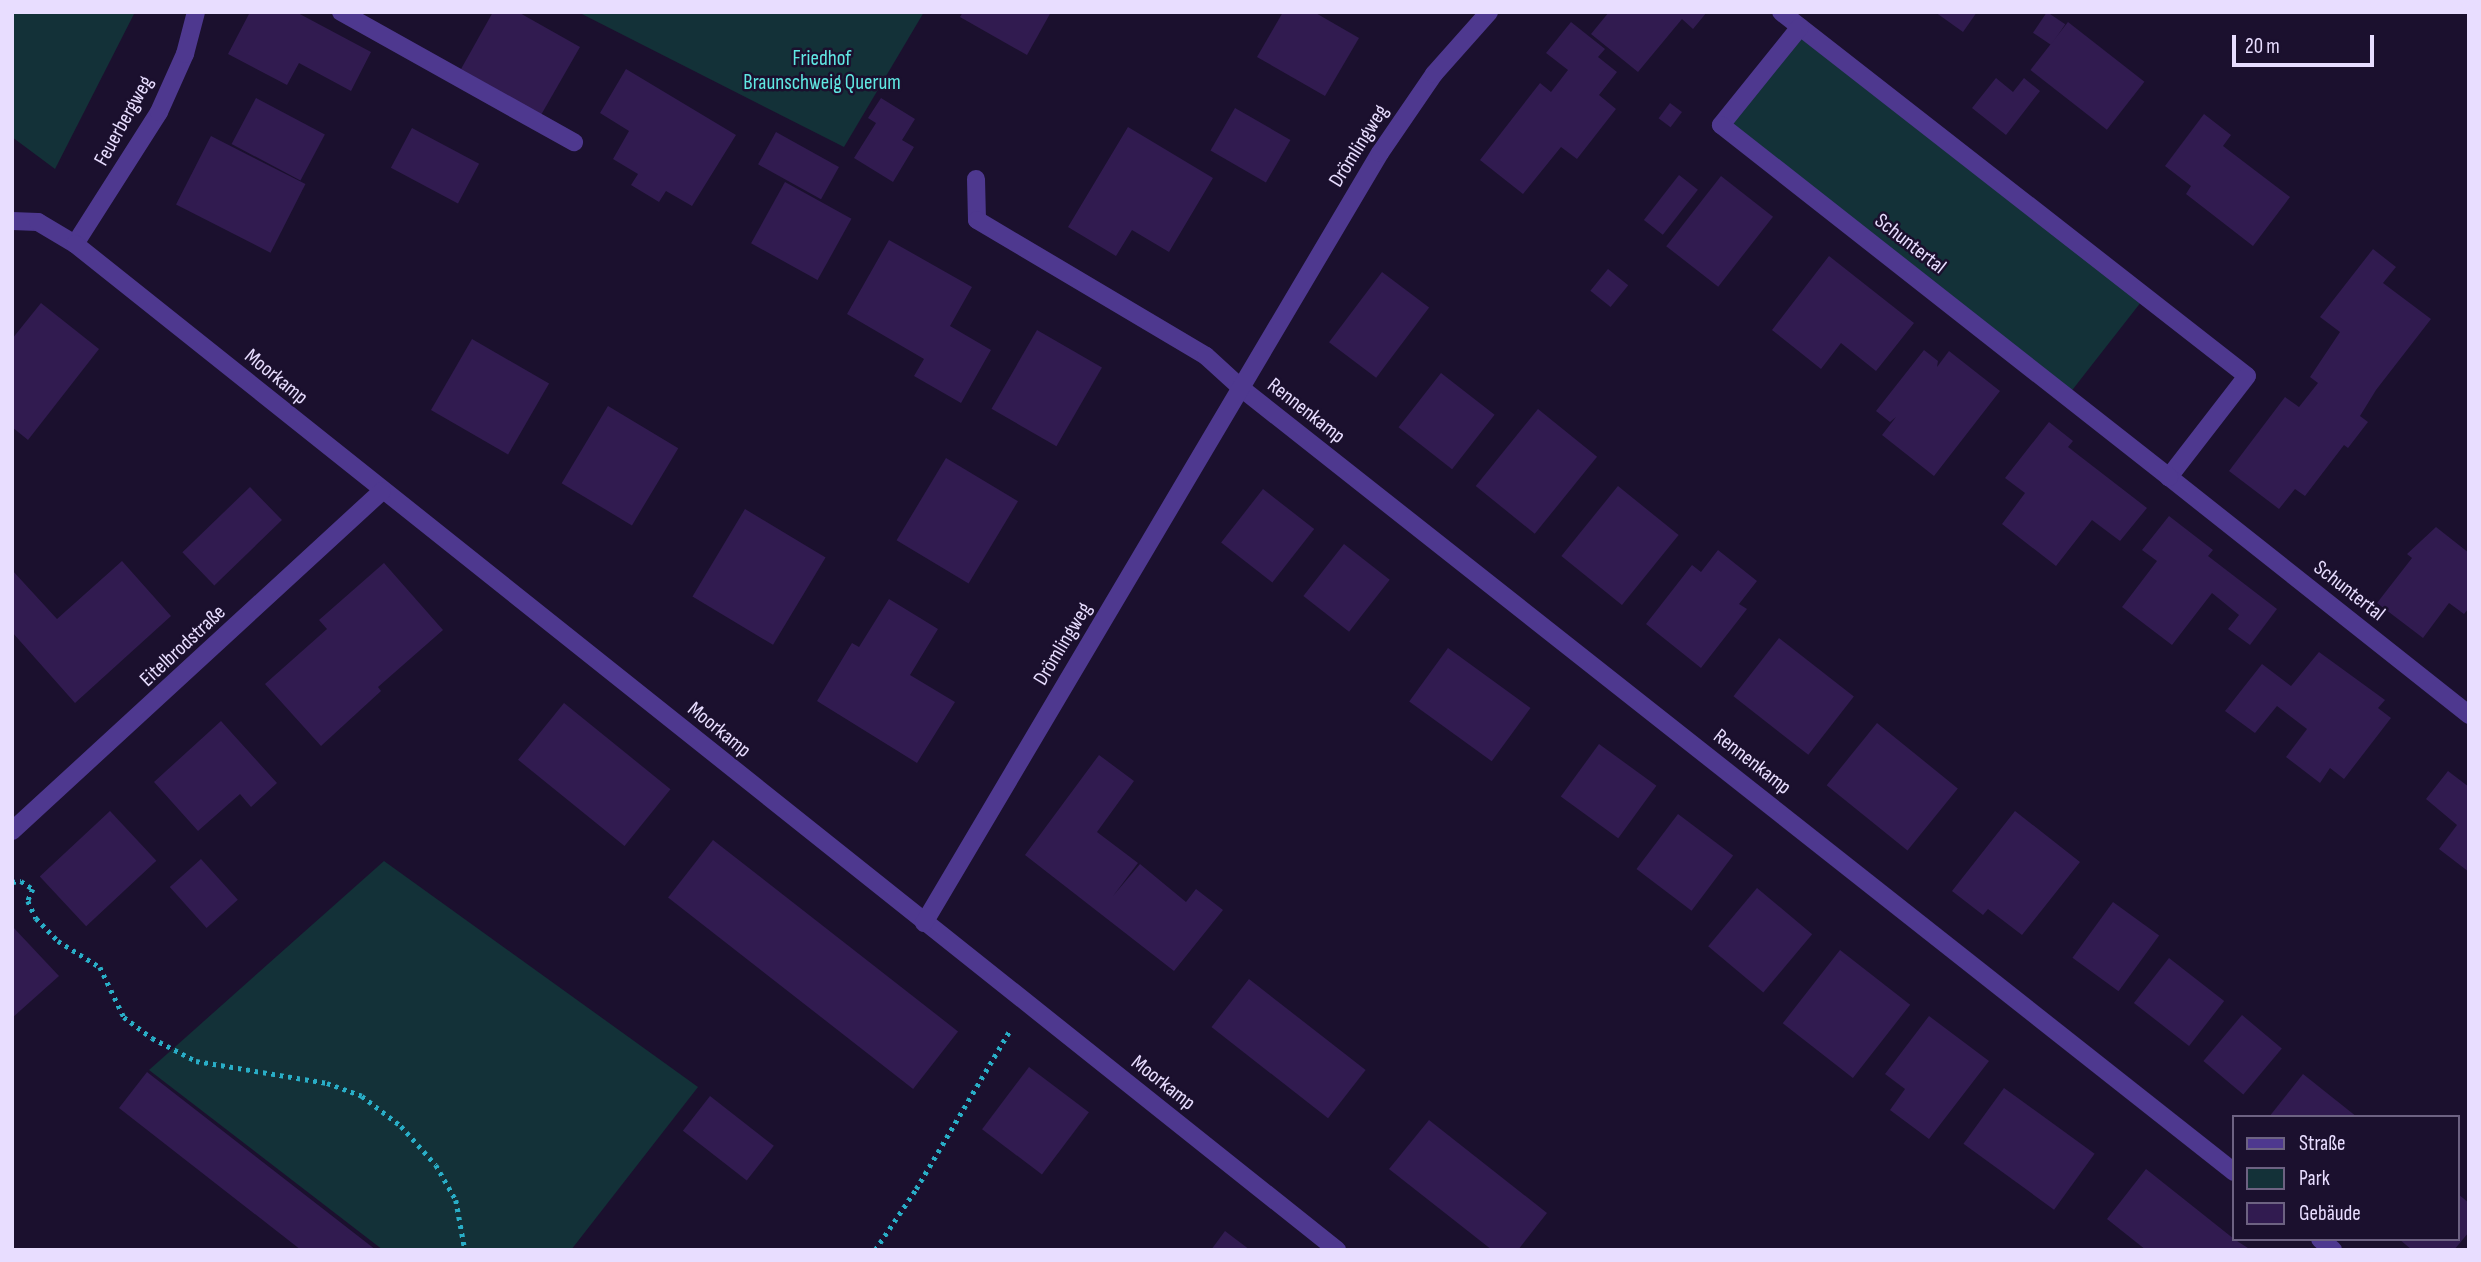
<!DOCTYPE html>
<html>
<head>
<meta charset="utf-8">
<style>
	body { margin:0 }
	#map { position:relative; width:2481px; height:1262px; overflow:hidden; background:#1b102e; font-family:"Sofia Sans Condensed",sans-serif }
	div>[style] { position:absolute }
	.green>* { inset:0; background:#133138; transform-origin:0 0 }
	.building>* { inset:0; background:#311b50; transform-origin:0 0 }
	.path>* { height:4.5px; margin-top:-2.25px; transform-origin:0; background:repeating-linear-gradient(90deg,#29aec7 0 3.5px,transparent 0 8.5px) }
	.lane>* { height:18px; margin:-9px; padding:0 9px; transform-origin:9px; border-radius:9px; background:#4e388f }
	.street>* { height:18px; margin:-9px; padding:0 9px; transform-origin:9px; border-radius:9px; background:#4e388f }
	span { translate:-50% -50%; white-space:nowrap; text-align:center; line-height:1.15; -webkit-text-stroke:5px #1b102e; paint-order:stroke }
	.park-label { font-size:21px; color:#60e8e3 }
	.street-label { font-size:21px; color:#e8ddff }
	.frame { position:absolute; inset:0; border:14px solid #e8ddff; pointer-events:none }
	.legend { position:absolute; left:2232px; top:1115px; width:228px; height:126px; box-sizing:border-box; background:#1b102e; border:2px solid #6d6282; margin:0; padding:9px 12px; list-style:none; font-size:21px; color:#e8ddff }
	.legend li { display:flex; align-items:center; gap:14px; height:35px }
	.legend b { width:35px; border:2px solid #6d6282 }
	.scale { position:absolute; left:2232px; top:35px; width:142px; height:32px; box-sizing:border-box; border:4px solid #e8ddff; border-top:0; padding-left:9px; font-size:21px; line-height:24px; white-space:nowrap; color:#e8ddff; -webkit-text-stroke:5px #1b102e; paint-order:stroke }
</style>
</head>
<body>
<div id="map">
	<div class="green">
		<i style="clip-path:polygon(12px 12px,135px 12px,55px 169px,12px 137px)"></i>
		<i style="clip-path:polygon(578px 12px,924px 12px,844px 147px)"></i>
		<i style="left:1800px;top:27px;width:438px;height:126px;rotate:38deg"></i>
		<i style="clip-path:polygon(384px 861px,698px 1087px,571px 1250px,383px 1250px,149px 1070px)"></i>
	</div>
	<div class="building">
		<i style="clip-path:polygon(250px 12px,296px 12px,371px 52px,351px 91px,299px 63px,287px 85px,228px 54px)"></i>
		<i style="clip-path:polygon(493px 12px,518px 12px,580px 47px,541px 115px,461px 69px)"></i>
		<i style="clip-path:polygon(963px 12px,1051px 12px,1027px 55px,960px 17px)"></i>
		<i style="clip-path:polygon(1283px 12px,1314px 12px,1359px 38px,1325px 96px,1257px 57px)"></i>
		<i style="clip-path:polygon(1609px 12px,1707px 12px,1693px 29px,1682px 19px,1638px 72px,1591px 34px)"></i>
		<i style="clip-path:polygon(1935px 12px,1977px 12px,1963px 32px)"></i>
		<i style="left:2047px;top:12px;width:22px;height:25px;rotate:34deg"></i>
		<i style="clip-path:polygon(1571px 22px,1605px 49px,1598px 57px,1617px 72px,1599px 95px,1616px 109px,1577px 159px,1561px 147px,1523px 194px,1480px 160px,1540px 83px,1551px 92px,1568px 70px,1546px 53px)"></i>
		<i style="left:2068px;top:22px;width:97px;height:61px;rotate:38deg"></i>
		<i style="clip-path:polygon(626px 69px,736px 135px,692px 206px,666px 191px,659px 202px,631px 185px,638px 174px,613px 159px,629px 131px,600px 113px)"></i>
		<i style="clip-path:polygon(1996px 78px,2013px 92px,2024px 78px,2040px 91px,2006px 135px,1972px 108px)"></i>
		<i style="left:256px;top:98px;width:78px;height:52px;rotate:28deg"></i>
		<i style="clip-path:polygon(881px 98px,915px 119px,902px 140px,914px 147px,893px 182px,854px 158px,876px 123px,868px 118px)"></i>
		<i style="left:1670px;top:103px;width:15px;height:19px;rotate:37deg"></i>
		<i style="left:1235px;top:108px;width:64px;height:49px;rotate:30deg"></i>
		<i style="clip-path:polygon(2204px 114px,2231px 135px,2223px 146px,2290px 197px,2253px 246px,2186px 194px,2191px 186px,2165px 166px)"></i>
		<i style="clip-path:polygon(1128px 127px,1213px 178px,1169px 252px,1132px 230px,1116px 256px,1068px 227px)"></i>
		<i style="left:412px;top:128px;width:76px;height:45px;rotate:28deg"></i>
		<i style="left:776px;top:132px;width:72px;height:37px;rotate:29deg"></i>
		<i style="left:211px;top:136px;width:106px;height:77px;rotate:27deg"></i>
		<i style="left:1679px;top:175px;width:24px;height:57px;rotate:38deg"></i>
		<i style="left:1721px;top:176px;width:66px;height:89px;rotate:38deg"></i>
		<i style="left:785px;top:182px;width:76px;height:70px;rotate:29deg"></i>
		<i style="clip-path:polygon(889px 240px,972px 287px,950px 326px,991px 350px,961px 403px,914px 376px,924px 359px,847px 314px)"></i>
		<i style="clip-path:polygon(2373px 249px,2396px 267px,2383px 283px,2431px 319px,2376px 390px,2360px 416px,2368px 422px,2348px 448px,2344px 445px,2305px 496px,2295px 489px,2279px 509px,2229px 471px,2285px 397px,2299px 407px,2318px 383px,2310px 377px,2340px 332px,2320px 317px)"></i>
		<i style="clip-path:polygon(1829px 256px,1914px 323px,1876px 371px,1841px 343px,1821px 369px,1772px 330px)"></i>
		<i style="left:1608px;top:269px;width:26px;height:28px;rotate:39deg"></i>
		<i style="left:1382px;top:272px;width:59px;height:88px;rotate:37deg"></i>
		<i style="clip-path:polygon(41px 303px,99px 349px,28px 440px,12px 427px,12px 339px)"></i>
		<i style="left:1037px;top:330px;width:75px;height:91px;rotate:30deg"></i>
		<i style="left:472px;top:339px;width:89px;height:82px;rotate:30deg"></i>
		<i style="clip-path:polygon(1924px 350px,1938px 361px,1937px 367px,1949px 351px,2000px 391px,1934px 476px,1882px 435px,1896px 417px,1890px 422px,1876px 411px)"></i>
		<i style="left:1441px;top:373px;width:68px;height:69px;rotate:38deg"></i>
		<i style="left:608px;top:406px;width:82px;height:90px;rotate:31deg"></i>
		<i style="left:1538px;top:409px;width:76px;height:99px;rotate:39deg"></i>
		<i style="clip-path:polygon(2049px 422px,2073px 441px,2068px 447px,2147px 508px,2120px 541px,2092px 520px,2056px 566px,2002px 524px,2025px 493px,2005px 478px)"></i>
		<i style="left:946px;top:458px;width:84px;height:96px;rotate:31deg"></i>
		<i style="left:1618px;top:486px;width:78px;height:90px;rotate:39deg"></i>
		<i style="left:250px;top:487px;width:46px;height:94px;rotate:46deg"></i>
		<i style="left:1263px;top:489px;width:65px;height:68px;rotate:38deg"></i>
		<i style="left:745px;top:509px;width:94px;height:102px;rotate:31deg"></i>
		<i style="clip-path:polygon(2169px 516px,2213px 550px,2208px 556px,2277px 609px,2250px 645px,2228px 629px,2239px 615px,2212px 593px,2172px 645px,2122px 607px,2157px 561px,2142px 550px)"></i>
		<i style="clip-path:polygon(2436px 527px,2469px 553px,2469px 608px,2464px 614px,2449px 603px,2423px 638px,2377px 603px,2412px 558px,2407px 554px)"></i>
		<i style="left:1344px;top:544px;width:58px;height:66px;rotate:38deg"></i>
		<i style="clip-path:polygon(1718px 550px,1757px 581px,1739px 604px,1747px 609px,1701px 668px,1646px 624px,1692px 565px,1701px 572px)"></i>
		<i style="clip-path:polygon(122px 561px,171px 616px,75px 703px,12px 632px,12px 570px,57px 619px)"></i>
		<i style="clip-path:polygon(384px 563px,443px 630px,378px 687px,381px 691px,321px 746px,265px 684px,327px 629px,319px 620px)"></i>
		<i style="clip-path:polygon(889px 599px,938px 629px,910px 675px,955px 702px,917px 763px,817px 701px,852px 643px,859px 647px)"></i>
		<i style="left:1779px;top:638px;width:95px;height:74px;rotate:38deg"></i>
		<i style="left:1448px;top:648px;width:102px;height:66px;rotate:36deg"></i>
		<i style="clip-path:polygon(2319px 652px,2385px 700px,2378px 708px,2391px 718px,2344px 779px,2330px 768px,2320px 783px,2286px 757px,2307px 729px,2277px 706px,2255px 733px,2225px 711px,2262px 664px,2291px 686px)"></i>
		<i style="left:564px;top:703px;width:137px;height:73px;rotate:39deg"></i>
		<i style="clip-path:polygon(221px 721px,277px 783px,251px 807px,240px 794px,198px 831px,154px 782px)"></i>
		<i style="left:1877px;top:723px;width:104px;height:80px;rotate:39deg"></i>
		<i style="left:1599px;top:744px;width:71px;height:65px;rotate:36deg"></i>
		<i style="clip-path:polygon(1099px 755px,1134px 781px,1097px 832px,1138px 863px,1113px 896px,1140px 864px,1186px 902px,1196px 889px,1223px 910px,1174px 971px,1025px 855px)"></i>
		<i style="clip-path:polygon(2448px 771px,2469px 787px,2469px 872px,2439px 849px,2457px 825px,2426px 799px)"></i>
		<i style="left:110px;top:811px;width:68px;height:96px;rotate:47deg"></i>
		<i style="clip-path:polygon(2015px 811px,2080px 862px,2022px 935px,1988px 909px,1983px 915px,1952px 891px)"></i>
		<i style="left:1678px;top:814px;width:69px;height:69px;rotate:37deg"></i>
		<i style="left:713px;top:840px;width:311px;height:73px;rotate:38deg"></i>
		<i style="left:201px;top:859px;width:55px;height:42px;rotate:48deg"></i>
		<i style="left:1757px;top:888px;width:72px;height:76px;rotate:40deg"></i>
		<i style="left:2113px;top:902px;width:57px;height:69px;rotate:36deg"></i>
		<i style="clip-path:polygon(12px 926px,59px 976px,12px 1018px)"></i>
		<i style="left:1840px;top:950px;width:89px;height:93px;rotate:38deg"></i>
		<i style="left:2169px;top:958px;width:70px;height:57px;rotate:38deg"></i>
		<i style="left:1249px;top:979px;width:148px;height:61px;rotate:38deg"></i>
		<i style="left:2242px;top:1015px;width:52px;height:60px;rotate:40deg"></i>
		<i style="clip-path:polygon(1929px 1016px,1989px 1061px,1929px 1139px,1890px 1110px,1905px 1089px,1885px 1074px)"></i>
		<i style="left:1029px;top:1067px;width:75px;height:78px;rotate:37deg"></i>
		<i style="clip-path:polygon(147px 1072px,376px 1250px,301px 1250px,119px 1108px)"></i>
		<i style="clip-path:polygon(2303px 1074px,2357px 1117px,2269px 1117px)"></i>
		<i style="left:2004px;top:1088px;width:112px;height:69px;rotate:36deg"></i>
		<i style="left:710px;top:1096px;width:81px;height:44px;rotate:38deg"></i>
		<i style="clip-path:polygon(1429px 1120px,1547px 1213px,1518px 1250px,1492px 1250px,1389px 1169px)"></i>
		<i style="clip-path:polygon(2146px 1169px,2234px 1239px,2251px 1250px,2146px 1250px,2107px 1219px)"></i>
		<i style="clip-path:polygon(2458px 1194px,2469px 1203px,2469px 1232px,2454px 1250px,2412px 1250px,2399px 1239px,2458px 1239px)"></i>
		<i style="clip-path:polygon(1225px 1231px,1250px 1250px,1211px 1250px)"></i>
	</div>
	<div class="path">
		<i style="left:12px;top:882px;width:9px;rotate:-6deg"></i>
		<i style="left:21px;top:881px;width:14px;rotate:34deg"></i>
		<i style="left:33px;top:889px;width:13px;rotate:113deg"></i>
		<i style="left:28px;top:901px;width:19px;rotate:65deg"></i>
		<i style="left:36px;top:918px;width:32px;rotate:46deg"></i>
		<i style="left:58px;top:941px;width:49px;rotate:31.8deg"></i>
		<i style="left:100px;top:967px;width:55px;rotate:64.4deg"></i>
		<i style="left:124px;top:1017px;width:35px;rotate:37deg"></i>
		<i style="left:152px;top:1038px;width:50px;rotate:27.6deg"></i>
		<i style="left:196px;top:1061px;width:133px;rotate:9.5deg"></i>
		<i style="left:327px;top:1083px;width:37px;rotate:20deg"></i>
		<i style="left:362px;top:1096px;width:49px;rotate:37.6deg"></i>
		<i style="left:401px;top:1126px;width:52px;rotate:48.1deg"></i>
		<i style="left:436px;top:1165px;width:40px;rotate:60.3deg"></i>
		<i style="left:456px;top:1200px;width:51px;rotate:79.8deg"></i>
		<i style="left:875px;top:1250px;width:73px;rotate:-56.1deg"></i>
		<i style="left:916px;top:1189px;width:185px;rotate:-59.4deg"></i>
	</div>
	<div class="lane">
		<i style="left:341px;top:12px;width:267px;rotate:29.2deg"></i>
		<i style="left:75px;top:244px;width:156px;rotate:-57.5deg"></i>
		<i style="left:159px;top:112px;width:64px;rotate:-65.9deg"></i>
		<i style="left:185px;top:54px;width:43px;rotate:-75.3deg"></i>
	</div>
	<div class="street">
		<i style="left:1781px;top:12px;width:591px;rotate:37.99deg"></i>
		<i style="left:2247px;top:376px;width:128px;rotate:127.7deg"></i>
		<i style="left:2169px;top:477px;width:383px;rotate:38.4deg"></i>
		<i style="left:1800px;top:27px;width:126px;rotate:128.9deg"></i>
		<i style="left:1721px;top:125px;width:570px;rotate:38.16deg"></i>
		<i style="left:976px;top:179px;width:41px;rotate:88.6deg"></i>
		<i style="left:977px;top:220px;width:266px;rotate:30.7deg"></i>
		<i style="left:1206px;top:356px;width:47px;rotate:42.4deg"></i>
		<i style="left:1241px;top:388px;width:1265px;rotate:38.29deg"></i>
		<i style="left:12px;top:221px;width:26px;rotate:2deg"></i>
		<i style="left:38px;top:222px;width:43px;rotate:30.7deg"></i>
		<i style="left:75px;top:244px;width:1614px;rotate:38.56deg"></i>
		<i style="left:12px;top:831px;width:502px;rotate:-42.58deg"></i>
		<i style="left:924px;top:923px;width:895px;rotate:-59.37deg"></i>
		<i style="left:1380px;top:153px;width:96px;rotate:-55.6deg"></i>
		<i style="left:1434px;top:74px;width:83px;rotate:-48.4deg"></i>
		<i style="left:2320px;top:1239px;width:17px;rotate:40deg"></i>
	</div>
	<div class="park-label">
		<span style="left:822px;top:71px">Friedhof<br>Braunschweig Querum</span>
	</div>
	<div class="street-label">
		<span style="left:124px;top:121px;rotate:-61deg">Feuerbergweg</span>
		<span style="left:1359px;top:146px;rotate:-58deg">Drömlingweg</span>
		<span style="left:1910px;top:244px;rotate:38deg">Schuntertal</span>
		<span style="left:276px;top:377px;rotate:39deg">Moorkamp</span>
		<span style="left:1306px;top:411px;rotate:38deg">Rennenkamp</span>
		<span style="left:2349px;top:591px;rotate:38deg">Schuntertal</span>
		<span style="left:1063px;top:644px;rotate:-59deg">Drömlingweg</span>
		<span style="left:183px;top:646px;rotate:-43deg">Eitelbrodstraße</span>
		<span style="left:719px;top:730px;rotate:39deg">Moorkamp</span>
		<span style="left:1752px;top:762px;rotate:38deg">Rennenkamp</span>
		<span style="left:1163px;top:1083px;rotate:38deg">Moorkamp</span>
	</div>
	<div class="frame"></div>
	<ul class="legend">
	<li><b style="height:9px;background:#4e388f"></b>Straße</li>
	<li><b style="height:19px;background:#133138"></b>Park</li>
	<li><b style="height:19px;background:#311b50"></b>Gebäude</li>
	</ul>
	<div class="scale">20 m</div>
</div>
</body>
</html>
